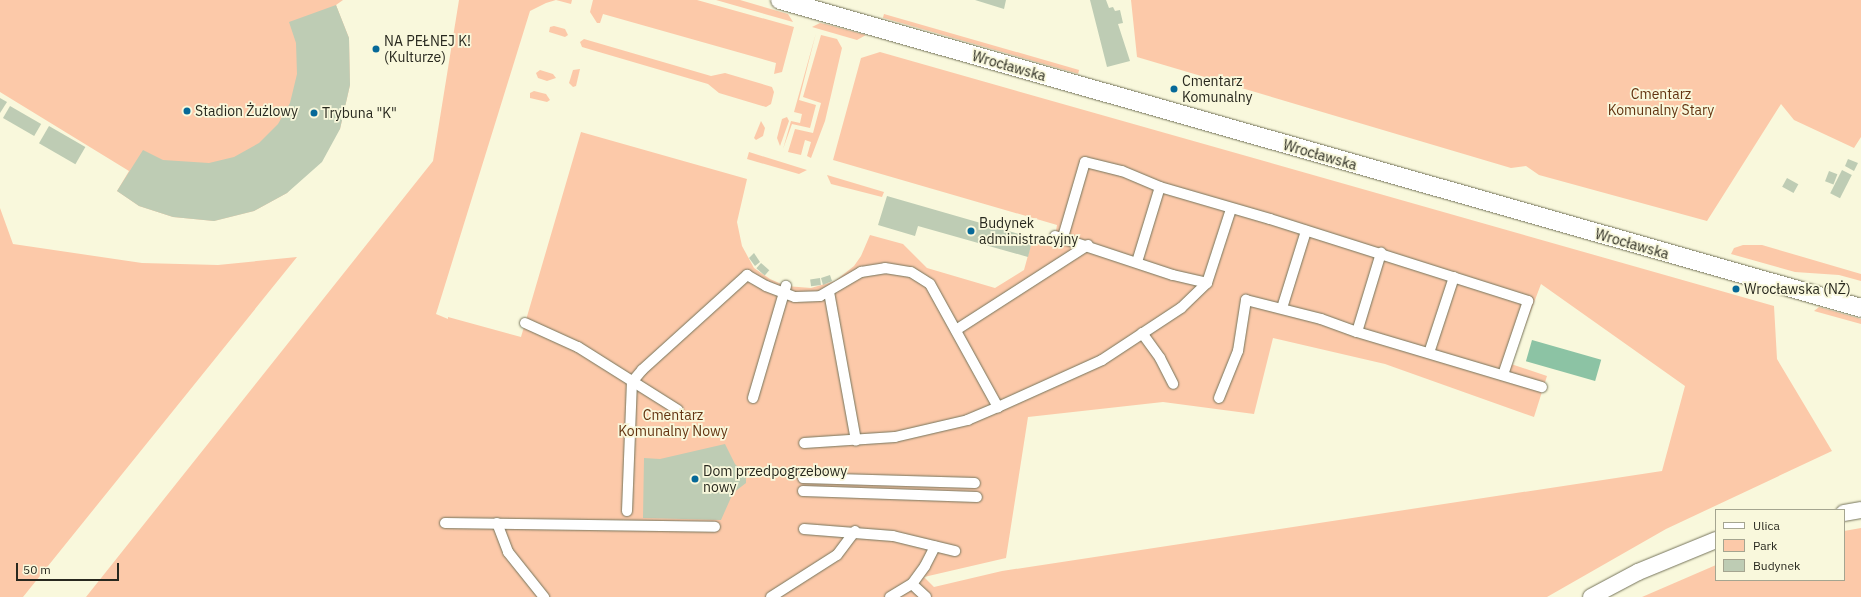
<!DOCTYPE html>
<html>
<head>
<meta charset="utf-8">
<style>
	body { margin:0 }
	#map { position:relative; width:1861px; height:597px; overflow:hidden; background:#f9f8dc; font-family:"IBM Plex Sans",sans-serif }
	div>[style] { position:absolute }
	.green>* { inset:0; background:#fcc9a9; transform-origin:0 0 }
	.water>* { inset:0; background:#8cc3a4; transform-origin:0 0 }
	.building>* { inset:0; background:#beccb4; transform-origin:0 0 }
	.roads { filter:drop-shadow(0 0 1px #75745b) drop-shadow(0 0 1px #75745b) }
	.pedestrian>* { height:10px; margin:-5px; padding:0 5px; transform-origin:5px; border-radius:5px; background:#fff }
	.tertiary>* { height:16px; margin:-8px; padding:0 8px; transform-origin:8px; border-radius:8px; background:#fff }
	.secondary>* { height:18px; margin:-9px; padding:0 9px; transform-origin:9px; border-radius:9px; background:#fff }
	.dots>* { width:11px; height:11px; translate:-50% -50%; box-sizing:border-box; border:2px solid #f9f8dc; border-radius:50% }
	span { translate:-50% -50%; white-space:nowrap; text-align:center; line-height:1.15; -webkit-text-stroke:3.5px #f9f8dc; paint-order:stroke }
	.poi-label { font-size:14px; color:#28281e }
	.left { translate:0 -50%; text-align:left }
	.street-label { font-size:14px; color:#28281e }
	.park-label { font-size:14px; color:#633411 }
	.legend { position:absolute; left:1715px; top:509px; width:130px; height:72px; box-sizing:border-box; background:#f9f8dc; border:1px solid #a5a590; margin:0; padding:5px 7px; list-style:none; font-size:12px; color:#28281e }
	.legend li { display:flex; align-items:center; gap:8px; height:20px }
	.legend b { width:20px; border:1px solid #a5a590 }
	.scale { position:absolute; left:16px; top:563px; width:103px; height:18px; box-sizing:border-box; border:2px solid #28281e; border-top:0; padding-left:5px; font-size:12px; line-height:14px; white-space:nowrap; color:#28281e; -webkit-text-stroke:3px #f9f8dc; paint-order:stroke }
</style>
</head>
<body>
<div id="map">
	<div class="green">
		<i style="clip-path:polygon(0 0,343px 0,336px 5px,349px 38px,350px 85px,340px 129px,287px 193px,254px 211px,214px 221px,173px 217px,139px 206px,117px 191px,129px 171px,0 92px)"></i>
		<i style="clip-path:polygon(evenodd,459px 0,572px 0,571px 4px,556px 0,546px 3px,530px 11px,436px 314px,448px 319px,448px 317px,521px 337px,581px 132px,747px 179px,737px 222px,742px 246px,754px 268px,770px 279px,786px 286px,811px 288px,835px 281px,854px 266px,861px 256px,870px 235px,903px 244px,927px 268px,995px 288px,1024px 270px,1032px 241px,1053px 247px,1057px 225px,833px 160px,861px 58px,880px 52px,1774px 306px,1777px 359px,1832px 451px,1666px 529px,1547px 597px,86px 597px,433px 161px,459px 0,1541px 284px,1685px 386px,1662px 471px,1002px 571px,934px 587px,924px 577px,1006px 558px,1028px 417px,1163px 402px,1254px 414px,1273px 338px,1385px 364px,1534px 417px,1547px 376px,1511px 364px,1541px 284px)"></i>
		<i style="clip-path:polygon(593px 0,697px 0,794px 27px,782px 72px,774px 74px,776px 63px,603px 14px,600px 23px,597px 23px,590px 12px)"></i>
		<i style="clip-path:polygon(716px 0,740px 0,788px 14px,793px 22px)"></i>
		<i style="clip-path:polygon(1131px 0,1861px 0,1861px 137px,1854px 148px,1794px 120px,1781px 104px,1707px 221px,1539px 175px,1526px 166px,1511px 168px,1137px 57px)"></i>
		<i style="left:884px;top:14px;width:203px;height:4px;rotate:16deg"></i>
		<i style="clip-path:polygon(820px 23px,825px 24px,866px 35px,857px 40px,812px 27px)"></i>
		<i style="clip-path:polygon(554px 26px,565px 29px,568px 35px,565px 37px,549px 32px,550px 27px)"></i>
		<i style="clip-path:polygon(816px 33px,799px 100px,816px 105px,810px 128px,792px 124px,783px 149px,791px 121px,800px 123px,802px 114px,794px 112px)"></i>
		<i style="clip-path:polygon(821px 35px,837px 39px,842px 48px,825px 121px,811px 158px,807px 156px,811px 142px,805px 140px,801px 155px,788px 152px,795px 129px,813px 133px,821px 103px,803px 97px)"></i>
		<i style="clip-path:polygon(584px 39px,711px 76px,725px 73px,772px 87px,774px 92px,771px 104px,766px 107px,719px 93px,708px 84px,582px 47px,580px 42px)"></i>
		<i style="clip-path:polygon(580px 69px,576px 86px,573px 87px,569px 83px,573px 70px)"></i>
		<i style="clip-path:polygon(540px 70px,553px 74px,556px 78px,547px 81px,538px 78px,536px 73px)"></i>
		<i style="clip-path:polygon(534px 91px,546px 94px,550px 100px,547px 102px,530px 98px,530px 93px)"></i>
		<i style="clip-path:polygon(787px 117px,789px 121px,780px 146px,777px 138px,782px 119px)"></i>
		<i style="clip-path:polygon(761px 121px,765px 128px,763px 136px,756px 140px,754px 138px)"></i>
		<i style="clip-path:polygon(749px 152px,807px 170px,799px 174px,747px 159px)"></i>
		<i style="clip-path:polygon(827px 175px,884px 192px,882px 197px,831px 184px)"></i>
		<i style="clip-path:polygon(0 208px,13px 244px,142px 263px,218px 265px,297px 257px,23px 597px,0 597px)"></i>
		<i style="clip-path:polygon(1743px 245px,1762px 245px,1861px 274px,1861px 281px,1839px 275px,1795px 272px,1731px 254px,1734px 248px)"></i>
		<i style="clip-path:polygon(1819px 307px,1861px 319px,1861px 324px,1814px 311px)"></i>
		<i style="clip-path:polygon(1861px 528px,1861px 597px,1642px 597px,1716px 565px,1716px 580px,1844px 580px,1844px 531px)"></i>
	</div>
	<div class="water">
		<i style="left:1532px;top:340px;width:72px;height:22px;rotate:16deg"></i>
	</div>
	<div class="building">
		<i style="clip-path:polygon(975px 0,1006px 0,1004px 9px)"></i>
		<i style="clip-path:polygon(1090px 0,1106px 0,1109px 8px,1113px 7px,1115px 11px,1120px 10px,1123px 23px,1118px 24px,1130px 61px,1107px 67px)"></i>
		<i style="clip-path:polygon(336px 5px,349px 38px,350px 85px,340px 129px,322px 162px,287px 193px,254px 211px,214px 221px,173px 217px,139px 206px,117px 191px,143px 150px,163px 160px,209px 163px,234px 157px,259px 143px,278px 124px,290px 103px,297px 74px,296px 43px,289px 22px)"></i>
		<i style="clip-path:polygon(0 98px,7px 102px,0 113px)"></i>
		<i style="left:10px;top:106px;width:36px;height:14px;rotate:30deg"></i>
		<i style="left:49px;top:126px;width:42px;height:20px;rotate:30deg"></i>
		<i style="clip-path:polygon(1848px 159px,1858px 163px,1854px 171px,1845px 166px)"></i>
		<i style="left:1842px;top:170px;width:11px;height:26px;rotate:27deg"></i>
		<i style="left:1829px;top:171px;width:9px;height:11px;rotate:21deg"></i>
		<i style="left:1787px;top:178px;width:13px;height:10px;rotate:29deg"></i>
		<i style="clip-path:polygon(887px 196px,1033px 238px,1028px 257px,918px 226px,915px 236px,878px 225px)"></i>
		<i style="clip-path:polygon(754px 253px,760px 262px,755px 266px,749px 258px)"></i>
		<i style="left:761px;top:263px;width:11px;height:7px;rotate:41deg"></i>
		<i style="clip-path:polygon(830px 275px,832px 281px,823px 285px,821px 278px)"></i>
		<i style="left:820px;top:278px;width:7px;height:10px;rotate:82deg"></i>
		<i style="clip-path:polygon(725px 444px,735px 464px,746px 475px,746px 483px,733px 493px,721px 520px,643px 518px,644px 458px,660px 459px)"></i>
	</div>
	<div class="roads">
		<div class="pedestrian">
			<i style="left:1055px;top:236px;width:124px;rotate:18.3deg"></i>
			<i style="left:1173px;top:275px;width:35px;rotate:13deg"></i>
			<i style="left:1063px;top:237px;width:78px;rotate:-73.7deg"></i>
			<i style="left:1085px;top:162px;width:38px;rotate:14deg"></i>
			<i style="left:1122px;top:171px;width:41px;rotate:22.8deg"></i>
			<i style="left:1160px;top:187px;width:115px;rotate:16.2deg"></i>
			<i style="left:1270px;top:219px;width:271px;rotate:17.6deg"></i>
			<i style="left:1528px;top:301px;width:78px;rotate:108.7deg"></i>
			<i style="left:1137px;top:262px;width:78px;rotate:-73deg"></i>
			<i style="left:829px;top:292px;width:151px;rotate:79.7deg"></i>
			<i style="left:1282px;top:308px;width:81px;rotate:-72.7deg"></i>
			<i style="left:525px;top:323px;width:58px;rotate:24.4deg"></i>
			<i style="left:578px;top:347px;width:118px;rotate:32.2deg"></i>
			<i style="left:956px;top:330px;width:157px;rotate:-32.8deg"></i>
			<i style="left:1357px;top:332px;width:83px;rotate:-73.1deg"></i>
			<i style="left:1142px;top:333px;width:31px;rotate:54deg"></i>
			<i style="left:1160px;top:358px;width:29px;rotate:63deg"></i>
			<i style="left:1429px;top:353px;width:80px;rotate:-71.8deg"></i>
			<i style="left:753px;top:398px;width:117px;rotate:-73.6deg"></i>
			<i style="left:1219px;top:398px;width:51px;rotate:-68deg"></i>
			<i style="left:1238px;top:351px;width:52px;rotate:-81.1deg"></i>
			<i style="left:1246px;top:300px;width:77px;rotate:14.2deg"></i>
			<i style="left:1321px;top:319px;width:38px;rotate:20deg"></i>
			<i style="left:1357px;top:332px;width:193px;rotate:16.6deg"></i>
			<i style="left:998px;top:407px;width:114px;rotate:-24.3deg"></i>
			<i style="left:1102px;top:360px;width:95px;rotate:-33.4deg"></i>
			<i style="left:1181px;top:308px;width:36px;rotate:-44deg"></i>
			<i style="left:1207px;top:283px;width:78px;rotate:-72deg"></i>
			<i style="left:803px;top:478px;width:172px;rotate:1.7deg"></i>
			<i style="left:803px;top:491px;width:174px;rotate:2deg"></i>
			<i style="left:627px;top:511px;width:129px;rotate:-87.8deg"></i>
			<i style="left:632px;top:382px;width:16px;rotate:-50deg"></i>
			<i style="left:642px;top:370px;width:142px;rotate:-42.1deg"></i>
			<i style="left:747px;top:275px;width:22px;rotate:30deg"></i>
			<i style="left:766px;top:286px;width:31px;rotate:21deg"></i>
			<i style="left:795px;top:297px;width:25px;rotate:-2deg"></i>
			<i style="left:820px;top:296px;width:48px;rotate:-30.3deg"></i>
			<i style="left:861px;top:272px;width:24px;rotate:-9deg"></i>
			<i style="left:885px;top:268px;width:26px;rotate:9deg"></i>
			<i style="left:911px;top:272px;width:22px;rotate:32deg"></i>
			<i style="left:930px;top:284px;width:141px;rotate:61.1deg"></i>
			<i style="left:998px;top:407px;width:33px;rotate:157deg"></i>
			<i style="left:968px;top:420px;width:75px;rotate:166.9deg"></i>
			<i style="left:895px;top:437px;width:91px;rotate:176.2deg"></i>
			<i style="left:445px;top:523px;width:270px;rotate:0.8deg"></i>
			<i style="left:497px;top:523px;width:31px;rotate:69deg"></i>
			<i style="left:508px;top:552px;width:58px;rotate:51.3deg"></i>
			<i style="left:804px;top:529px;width:89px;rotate:4.5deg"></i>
			<i style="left:893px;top:536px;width:64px;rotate:13.6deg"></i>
			<i style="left:771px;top:597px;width:78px;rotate:-32.5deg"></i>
			<i style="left:837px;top:555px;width:30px;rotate:-53deg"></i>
			<i style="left:890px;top:597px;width:26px;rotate:-31deg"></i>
			<i style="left:926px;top:597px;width:19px;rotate:-137deg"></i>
			<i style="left:912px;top:584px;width:22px;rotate:-54deg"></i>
			<i style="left:925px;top:566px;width:22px;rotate:-63deg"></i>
		</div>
		<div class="tertiary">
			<i style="left:1844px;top:513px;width:17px;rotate:-10deg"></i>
			<i style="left:1591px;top:597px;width:53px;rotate:-28deg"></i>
			<i style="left:1638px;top:572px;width:84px;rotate:-22.3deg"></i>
		</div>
		<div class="secondary">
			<i style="left:780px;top:0;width:1124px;rotate:15.9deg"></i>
		</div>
	</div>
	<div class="dots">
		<i style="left:376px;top:49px;background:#066998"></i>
		<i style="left:1174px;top:89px;background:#066998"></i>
		<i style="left:187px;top:111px;background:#066998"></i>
		<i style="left:314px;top:113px;background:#066998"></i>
		<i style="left:971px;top:231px;background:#066998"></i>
		<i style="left:1736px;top:289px;background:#066998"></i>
		<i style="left:695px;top:479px;background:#066998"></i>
	</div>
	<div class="poi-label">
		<span class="left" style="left:384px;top:49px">NA PEŁNEJ K!<br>(Kulturze)</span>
		<span class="left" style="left:1182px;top:89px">Cmentarz<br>Komunalny</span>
		<span class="left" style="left:195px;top:111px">Stadion Żużlowy</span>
		<span class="left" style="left:322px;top:113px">Trybuna "K"</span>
		<span class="left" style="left:979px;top:231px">Budynek<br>administracyjny</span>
		<span class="left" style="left:1744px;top:289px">Wrocławska (NŻ)</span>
		<span class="left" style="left:703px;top:479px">Dom przedpogrzebowy<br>nowy</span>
	</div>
	<div class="street-label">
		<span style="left:1009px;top:66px;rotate:16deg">Wrocławska</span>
		<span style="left:1320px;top:155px;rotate:16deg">Wrocławska</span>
		<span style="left:1632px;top:244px;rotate:16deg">Wrocławska</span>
	</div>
	<div class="park-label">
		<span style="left:1661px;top:102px">Cmentarz<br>Komunalny Stary</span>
		<span style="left:673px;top:423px">Cmentarz<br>Komunalny Nowy</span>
	</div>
	<ul class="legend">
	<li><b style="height:5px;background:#fff"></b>Ulica</li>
	<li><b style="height:11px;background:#fcc9a9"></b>Park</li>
	<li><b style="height:11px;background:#beccb4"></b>Budynek</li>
	</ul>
	<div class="scale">50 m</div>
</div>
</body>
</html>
